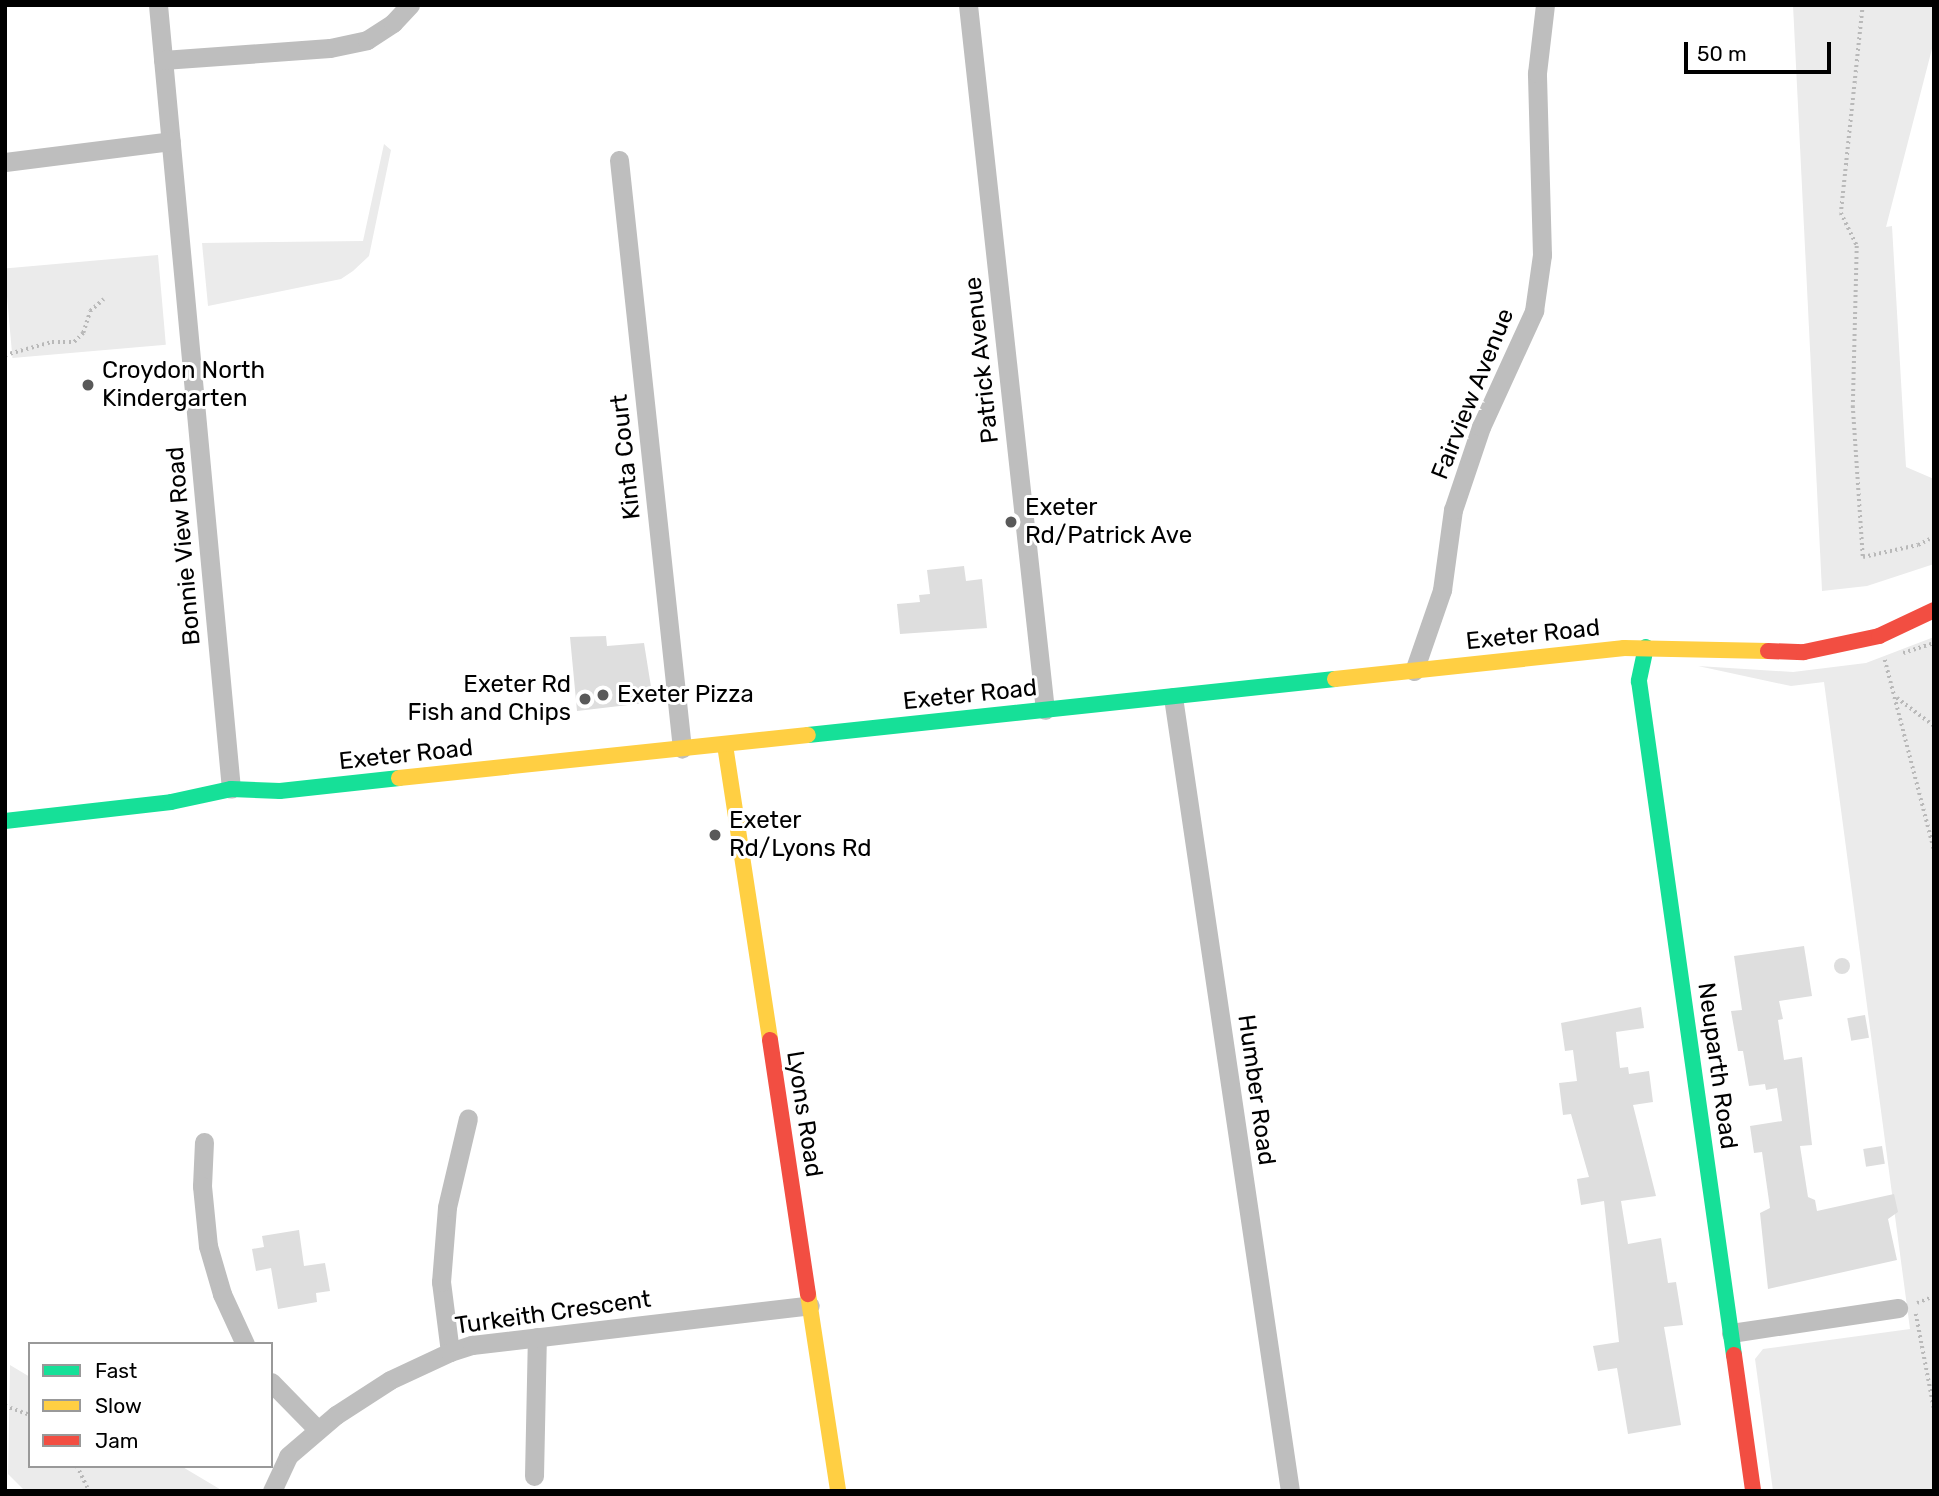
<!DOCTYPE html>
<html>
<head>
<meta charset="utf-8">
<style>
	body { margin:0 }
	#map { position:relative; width:1939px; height:1496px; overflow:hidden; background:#fff; font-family:Rubik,sans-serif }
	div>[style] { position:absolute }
	.green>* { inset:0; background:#ebebeb; transform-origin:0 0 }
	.building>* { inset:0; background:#dedede; transform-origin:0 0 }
	.round { border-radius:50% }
	.path>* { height:3.5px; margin-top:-1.75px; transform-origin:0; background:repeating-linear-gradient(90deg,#b9b9b9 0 2px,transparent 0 5.5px) }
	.street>* { height:19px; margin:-9.5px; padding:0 9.5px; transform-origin:9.5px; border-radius:9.5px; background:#bebebe }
	.fast>* { height:16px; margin:-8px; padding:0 8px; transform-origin:8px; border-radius:8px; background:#16e098 }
	.slow>* { height:16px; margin:-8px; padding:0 8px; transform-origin:8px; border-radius:8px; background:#ffcf43 }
	.jam>* { height:16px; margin:-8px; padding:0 8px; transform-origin:8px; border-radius:8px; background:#f24e42 }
	.dots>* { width:19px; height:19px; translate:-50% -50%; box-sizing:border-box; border:4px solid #fff; border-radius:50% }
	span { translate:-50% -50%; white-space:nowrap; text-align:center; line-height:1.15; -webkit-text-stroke:6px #fff; paint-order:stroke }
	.street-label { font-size:24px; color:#000 }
	.poi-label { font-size:24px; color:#000 }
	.left { translate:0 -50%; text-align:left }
	.right { translate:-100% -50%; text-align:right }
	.frame { position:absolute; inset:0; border:7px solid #000; pointer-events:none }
	.legend { position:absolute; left:28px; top:1342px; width:245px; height:126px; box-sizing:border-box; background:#fff; border:2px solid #999; margin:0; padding:9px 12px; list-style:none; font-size:21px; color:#000 }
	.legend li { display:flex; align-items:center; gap:14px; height:35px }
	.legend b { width:35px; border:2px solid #999 }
	.scale { position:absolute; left:1684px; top:42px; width:147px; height:32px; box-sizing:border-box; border:4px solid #000; border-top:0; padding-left:9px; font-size:21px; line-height:24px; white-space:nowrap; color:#000; -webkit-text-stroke:5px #fff; paint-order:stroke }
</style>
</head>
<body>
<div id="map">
	<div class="green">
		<i style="clip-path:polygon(1793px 5px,1934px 5px,1934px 41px,1886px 227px,1892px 226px,1906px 467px,1934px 479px,1934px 564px,1867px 586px,1822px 591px)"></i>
		<i style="clip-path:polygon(384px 144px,391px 150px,369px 256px,353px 271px,341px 279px,208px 306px,202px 243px,363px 241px)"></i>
		<i style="left:158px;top:255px;width:90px;height:154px;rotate:85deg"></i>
		<i style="clip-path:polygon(1934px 637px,1934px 1491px,1773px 1491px,1755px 1359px,1763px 1349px,1910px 1329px,1824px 682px,1791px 686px,1698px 666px,1793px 672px,1866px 663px)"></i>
		<i style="clip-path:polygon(10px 1365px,30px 1377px,30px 1466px,181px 1466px,223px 1491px,25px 1491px,8px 1474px)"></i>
	</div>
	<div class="building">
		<i style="clip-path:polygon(964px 566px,966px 581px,982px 579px,987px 628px,900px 634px,897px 604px,920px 602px,919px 595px,930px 594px,927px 570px)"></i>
		<i style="clip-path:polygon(606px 636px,607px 646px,644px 643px,652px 693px,645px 703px,577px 711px,570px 637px)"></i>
		<i style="clip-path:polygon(1804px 946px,1812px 996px,1779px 1001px,1783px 1019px,1778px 1020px,1784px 1060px,1802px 1057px,1812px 1145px,1800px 1146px,1808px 1197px,1815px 1200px,1817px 1211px,1894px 1194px,1898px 1212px,1888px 1219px,1897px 1260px,1768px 1289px,1760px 1213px,1770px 1208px,1762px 1152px,1754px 1153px,1750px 1126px,1782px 1121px,1777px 1088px,1766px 1090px,1765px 1084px,1749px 1086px,1743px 1051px,1738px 1051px,1731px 1011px,1742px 1010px,1734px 956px)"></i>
		<i class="round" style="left:1834px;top:958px;width:16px;height:16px"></i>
		<i style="clip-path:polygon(1641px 1007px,1644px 1028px,1616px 1032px,1620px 1068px,1628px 1067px,1629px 1074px,1649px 1071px,1653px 1102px,1633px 1105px,1656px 1196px,1621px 1201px,1628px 1244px,1661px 1238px,1668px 1283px,1676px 1282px,1683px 1325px,1664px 1327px,1681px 1425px,1628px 1434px,1617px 1368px,1598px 1371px,1593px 1346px,1619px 1342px,1604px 1201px,1581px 1205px,1577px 1179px,1589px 1177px,1571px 1114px,1563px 1115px,1559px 1083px,1577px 1081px,1573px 1050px,1565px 1051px,1561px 1023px)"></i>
		<i style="left:1865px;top:1015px;width:23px;height:18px;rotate:80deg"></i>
		<i style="left:1882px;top:1146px;width:18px;height:19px;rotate:81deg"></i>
		<i style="clip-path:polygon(299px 1230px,304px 1266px,325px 1263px,330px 1291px,316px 1293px,317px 1302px,278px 1309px,271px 1268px,256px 1271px,252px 1249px,264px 1247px,262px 1236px)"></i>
	</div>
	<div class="path">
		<i style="left:1863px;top:5px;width:209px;rotate:96deg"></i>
		<i style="left:1841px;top:213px;width:37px;rotate:64deg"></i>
		<i style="left:1857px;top:246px;width:160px;rotate:91.4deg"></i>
		<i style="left:1853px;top:406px;width:151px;rotate:86.2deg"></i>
		<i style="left:1863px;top:557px;width:56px;rotate:-12.3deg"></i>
		<i style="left:1918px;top:545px;width:18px;rotate:-27deg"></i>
		<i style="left:5px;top:355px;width:49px;rotate:-15.5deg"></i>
		<i style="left:52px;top:342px;width:22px"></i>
		<i style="left:74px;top:342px;width:13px;rotate:-45deg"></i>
		<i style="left:83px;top:333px;width:23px;rotate:-72deg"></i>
		<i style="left:90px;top:311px;width:18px;rotate:-41deg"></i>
		<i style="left:1903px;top:653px;width:33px;rotate:-18deg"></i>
		<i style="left:1885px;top:660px;width:196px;rotate:75.5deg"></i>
		<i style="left:1897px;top:698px;width:46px;rotate:37.1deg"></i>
		<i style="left:1917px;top:1303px;width:18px;rotate:-22deg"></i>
		<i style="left:1916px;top:1314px;width:96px;rotate:79.2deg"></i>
		<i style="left:5px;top:1406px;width:27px;rotate:20deg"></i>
		<i style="left:77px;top:1466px;width:28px;rotate:64deg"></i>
	</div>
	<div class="street">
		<i style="left:158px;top:5px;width:787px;rotate:84.68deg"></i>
		<i style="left:968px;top:5px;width:709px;rotate:83.77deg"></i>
		<i style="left:163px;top:60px;width:167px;rotate:-4.1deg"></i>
		<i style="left:330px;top:48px;width:38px;rotate:-12deg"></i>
		<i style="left:367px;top:40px;width:31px;rotate:-33deg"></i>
		<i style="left:393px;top:23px;width:25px;rotate:-47deg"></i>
		<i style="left:619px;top:160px;width:592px;rotate:83.89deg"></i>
		<i style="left:5px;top:162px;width:167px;rotate:-7.2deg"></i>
		<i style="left:1414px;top:671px;width:86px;rotate:-70.9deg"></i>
		<i style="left:1442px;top:590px;width:81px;rotate:-82.2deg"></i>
		<i style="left:1453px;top:510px;width:88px;rotate:-71.4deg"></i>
		<i style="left:1481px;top:427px;width:128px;rotate:-65.4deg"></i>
		<i style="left:1534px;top:311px;width:57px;rotate:-81.9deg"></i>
		<i style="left:1542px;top:255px;width:182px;rotate:-91.6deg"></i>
		<i style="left:1537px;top:73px;width:68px;rotate:-83.3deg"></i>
		<i style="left:1173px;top:697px;width:803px;rotate:81.62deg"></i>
		<i style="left:204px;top:1142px;width:44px;rotate:92.6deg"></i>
		<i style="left:202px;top:1186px;width:60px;rotate:84.3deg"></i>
		<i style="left:208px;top:1246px;width:50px;rotate:73.7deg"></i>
		<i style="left:222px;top:1294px;width:55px;rotate:65.3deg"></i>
		<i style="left:1731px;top:1333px;width:169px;rotate:-8.5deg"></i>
		<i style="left:450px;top:1352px;width:71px;rotate:-97.3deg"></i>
		<i style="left:441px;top:1282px;width:75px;rotate:-85.4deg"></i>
		<i style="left:447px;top:1207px;width:91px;rotate:-76.7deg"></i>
		<i style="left:271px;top:1382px;width:67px;rotate:45.6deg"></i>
		<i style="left:534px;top:1476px;width:139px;rotate:-88.8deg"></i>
		<i style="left:272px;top:1491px;width:38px;rotate:-65deg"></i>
		<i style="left:288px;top:1456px;width:63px;rotate:-40.5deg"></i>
		<i style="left:336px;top:1415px;width:64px;rotate:-32.9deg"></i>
		<i style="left:390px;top:1380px;width:66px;rotate:-25deg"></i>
		<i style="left:450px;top:1352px;width:23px;rotate:-18deg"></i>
		<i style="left:472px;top:1345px;width:340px;rotate:-6.7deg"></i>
	</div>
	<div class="fast">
		<i style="left:1646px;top:647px;width:35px;rotate:102deg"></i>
		<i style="left:1639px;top:681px;width:681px;rotate:81.98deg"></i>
		<i style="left:808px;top:735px;width:530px;rotate:-6.07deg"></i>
		<i style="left:5px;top:821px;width:167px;rotate:-6.5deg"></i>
		<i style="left:171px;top:802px;width:61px;rotate:-12.2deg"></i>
		<i style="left:231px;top:789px;width:49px;rotate:2.3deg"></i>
		<i style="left:280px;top:791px;width:120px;rotate:-6.2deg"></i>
	</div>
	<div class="slow">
		<i style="left:1335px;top:679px;width:291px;rotate:-6.1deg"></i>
		<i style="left:1624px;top:648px;width:144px;rotate:1.2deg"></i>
		<i style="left:725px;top:745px;width:298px;rotate:81.3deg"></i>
		<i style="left:399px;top:778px;width:411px;rotate:-6deg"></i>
		<i style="left:808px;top:1294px;width:199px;rotate:81.3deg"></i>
	</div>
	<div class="jam">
		<i style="left:1768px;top:651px;width:36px;rotate:2deg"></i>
		<i style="left:1804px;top:652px;width:77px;rotate:-12deg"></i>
		<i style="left:1879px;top:636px;width:61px;rotate:-25.3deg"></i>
		<i style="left:770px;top:1040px;width:257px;rotate:81.5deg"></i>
		<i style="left:1734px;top:1355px;width:137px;rotate:82deg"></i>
	</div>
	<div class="dots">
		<i style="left:88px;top:385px;background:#595959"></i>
		<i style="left:1011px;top:522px;background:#595959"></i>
		<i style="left:603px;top:695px;background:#595959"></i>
		<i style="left:585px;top:699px;background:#595959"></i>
		<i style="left:715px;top:835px;background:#595959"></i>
	</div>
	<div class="street-label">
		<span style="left:982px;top:360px;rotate:-96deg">Patrick Avenue</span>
		<span style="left:1473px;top:394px;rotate:-68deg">Fairview Avenue</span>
		<span style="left:626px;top:457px;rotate:-96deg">Kinta Court</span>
		<span style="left:184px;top:546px;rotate:-95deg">Bonnie View Road</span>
		<span style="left:1533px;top:635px;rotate:-6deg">Exeter Road</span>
		<span style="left:970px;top:695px;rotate:-6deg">Exeter Road</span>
		<span style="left:406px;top:755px;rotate:-6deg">Exeter Road</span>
		<span style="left:1717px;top:1066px;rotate:82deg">Neuparth Road</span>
		<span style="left:1256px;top:1090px;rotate:82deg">Humber Road</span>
		<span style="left:804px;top:1114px;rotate:81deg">Lyons Road</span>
		<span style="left:553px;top:1313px;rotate:-8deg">Turkeith Crescent</span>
	</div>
	<div class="poi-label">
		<span class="left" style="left:102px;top:385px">Croydon North<br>Kindergarten</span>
		<span class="left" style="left:1025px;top:522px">Exeter<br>Rd/Patrick Ave</span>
		<span class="right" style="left:571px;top:699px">Exeter Rd<br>Fish and Chips</span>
		<span class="left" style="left:617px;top:695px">Exeter Pizza</span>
		<span class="left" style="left:729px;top:835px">Exeter<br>Rd/Lyons Rd</span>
	</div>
	<div class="frame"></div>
	<ul class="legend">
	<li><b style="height:9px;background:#16e098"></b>Fast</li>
	<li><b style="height:9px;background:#ffcf43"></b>Slow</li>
	<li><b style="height:9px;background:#f24e42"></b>Jam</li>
	</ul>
	<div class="scale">50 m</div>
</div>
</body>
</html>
